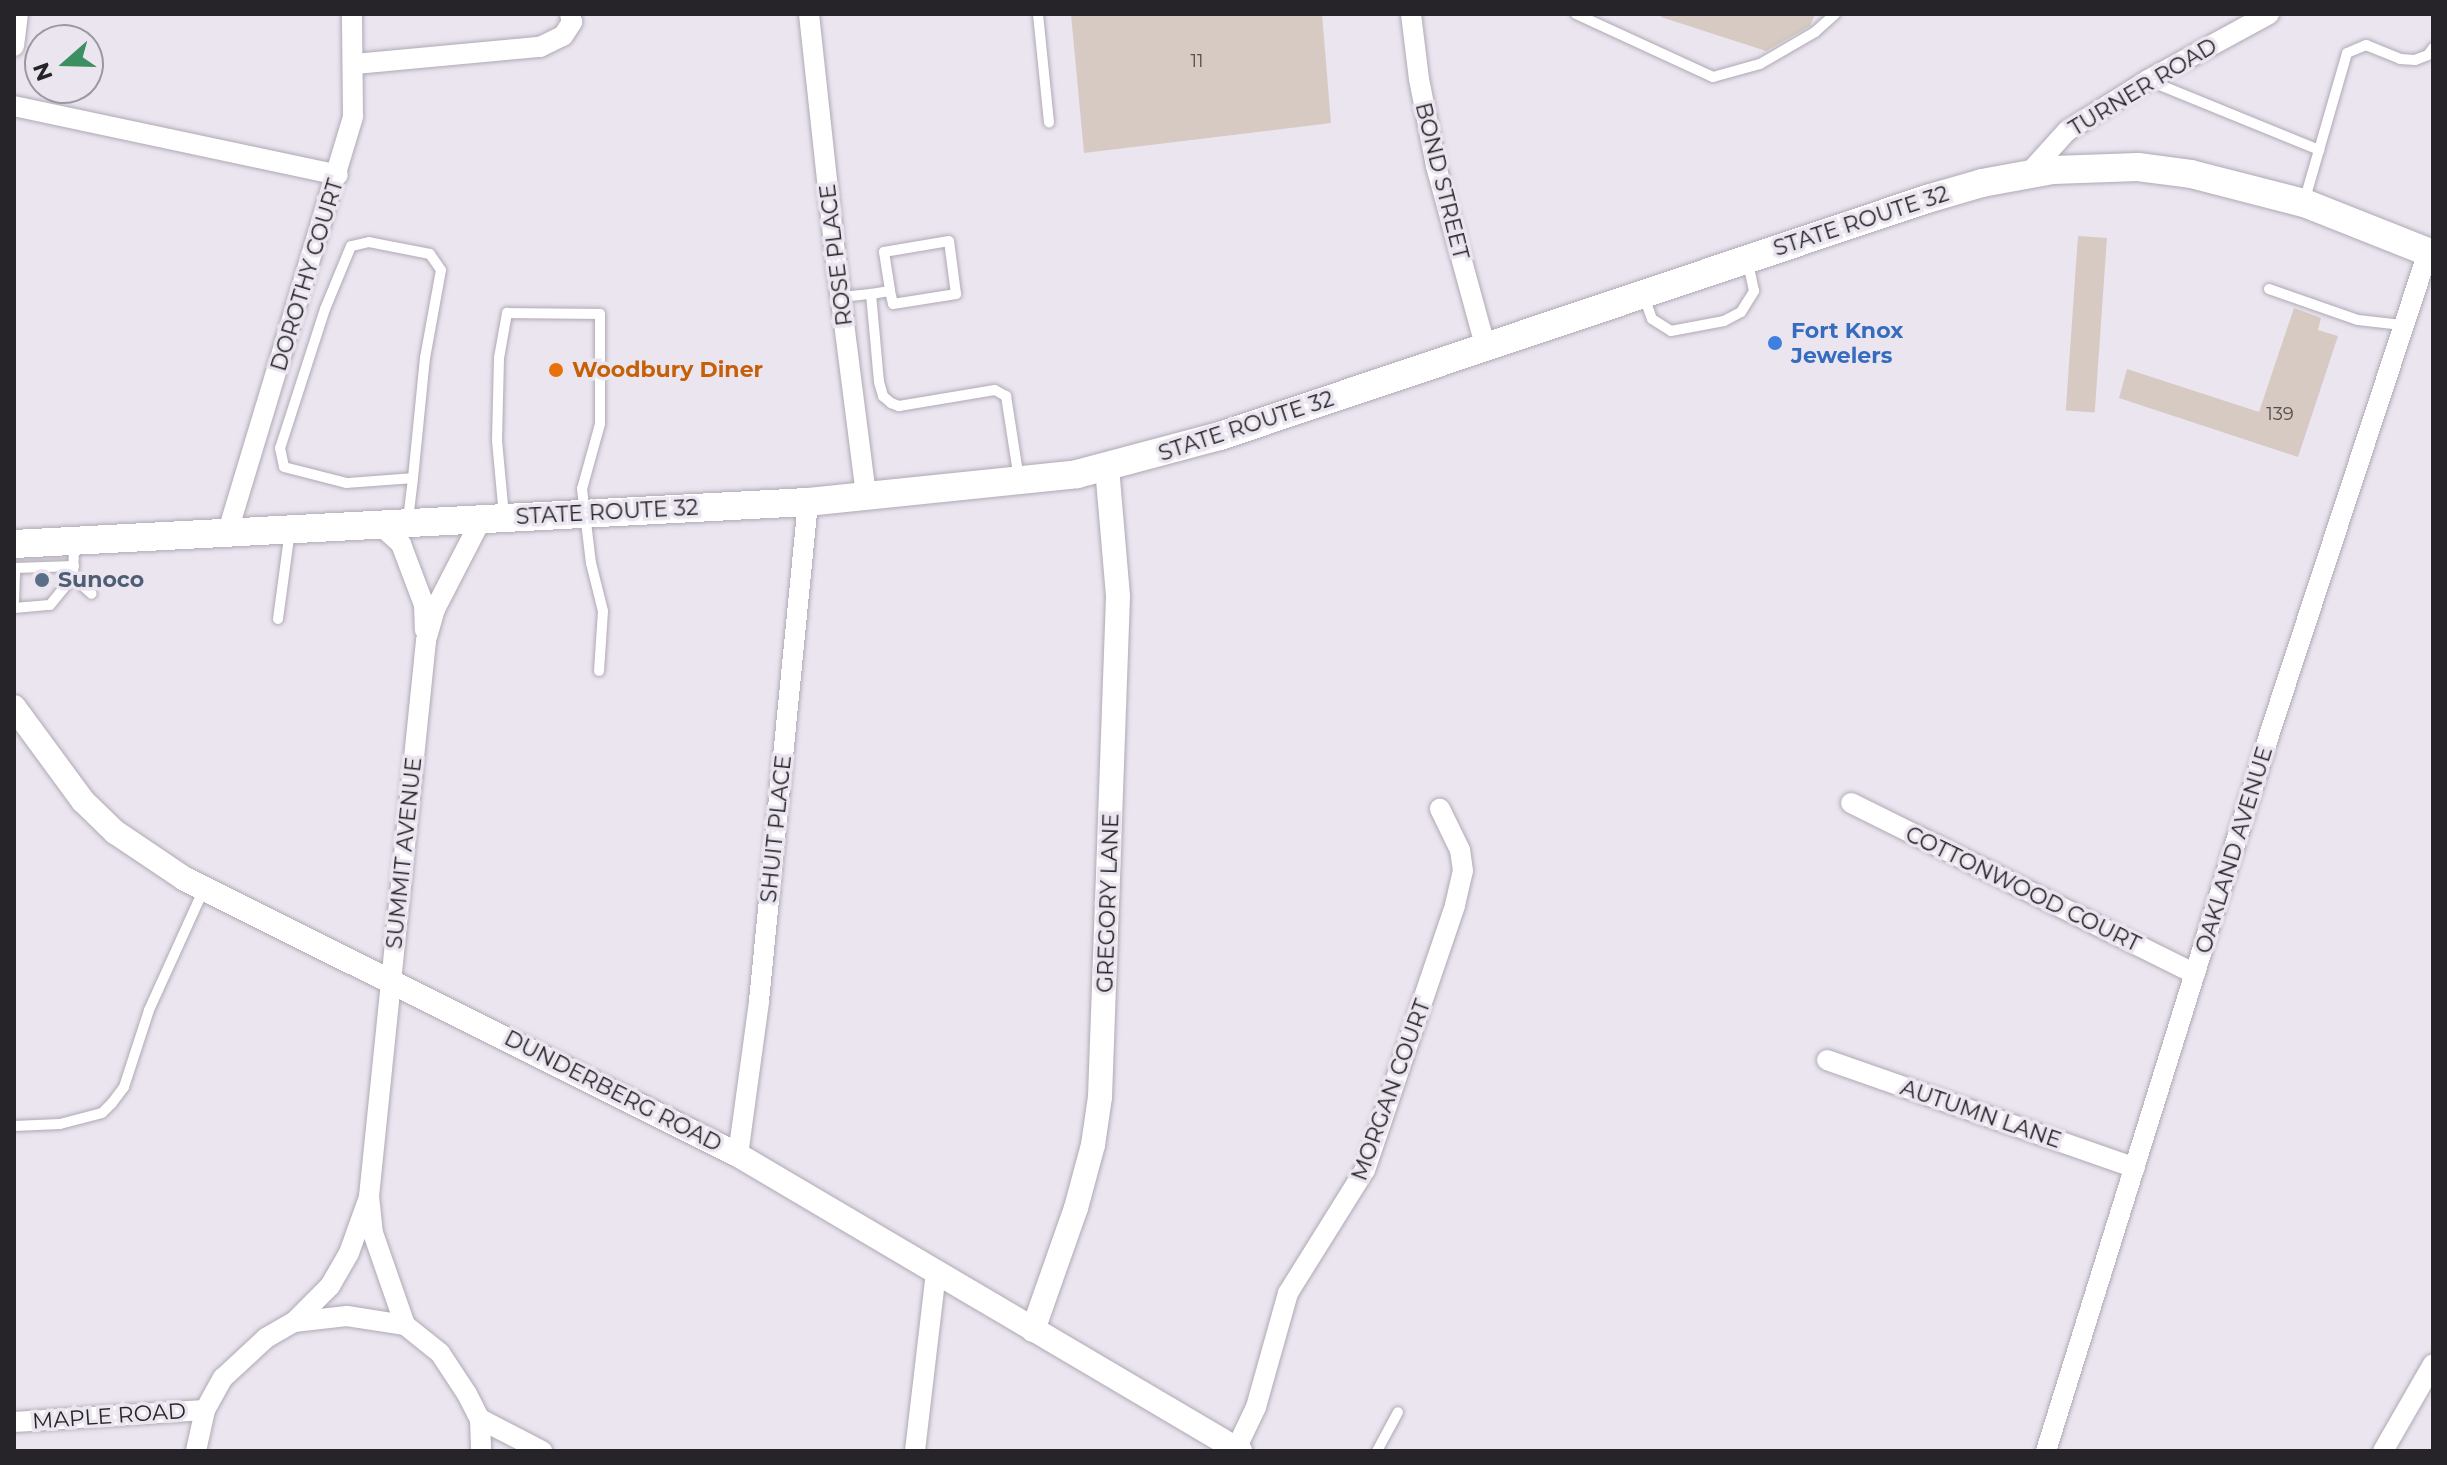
<!DOCTYPE html>
<html>
<head>
<meta charset="utf-8">
<style>
	body { margin:0 }
	#map { position:relative; width:2447px; height:1465px; overflow:hidden; background:#ebe5f0; font-family:Montserrat,sans-serif }
	div>[style] { position:absolute }
	.building>* { inset:0; background:#d6cac2; transform-origin:0 0 }
	.roads { filter:drop-shadow(0 0 2px #afa9b4) drop-shadow(0 0 2px #afa9b4) }
	.service>* { height:10px; margin:-5px; padding:0 5px; transform-origin:5px; border-radius:5px; background:#fff }
	.minor>* { height:20px; margin:-10px; padding:0 10px; transform-origin:10px; border-radius:10px; background:#fff }
	.tertiary>* { height:24px; margin:-12px; padding:0 12px; transform-origin:12px; border-radius:12px; background:#fff }
	.secondary>* { height:28px; margin:-14px; padding:0 14px; transform-origin:14px; border-radius:14px; background:#fff }
	.dots>* { width:22px; height:22px; translate:-50% -50%; box-sizing:border-box; border:4px solid #ebe5f0; border-radius:50% }
	span { translate:-50% -50%; white-space:nowrap; text-align:center; line-height:1.15; -webkit-text-stroke:7px #ebe5f0; paint-order:stroke }
	.number-label { font-size:18px; color:#524e4e }
	.number-label span { -webkit-text-stroke-width:0 }
	.street-label { font-size:22px; color:#262428 }
	.shop-label { font-size:22px; color:#366cbe; font-weight:700 }
	.left { translate:0 -50%; text-align:left }
	.food-label { font-size:22px; color:#c56008; font-weight:700 }
	.service-label { font-size:22px; color:#4e5e75; font-weight:700 }
	.frame { position:absolute; inset:0; border:16px solid #262428; pointer-events:none }
	.north { position:absolute; left:24px; top:24px; width:80px; height:80px; box-sizing:border-box; background:#ebe5f0; border:2px solid #9c98a0; border-radius:50%; rotate:250deg; font-size:22px; font-weight:700; line-height:32px; text-align:center; color:#262428 }
	.north::after { content:''; display:block; margin:auto; width:28px; height:36px; background:#3c8f61; clip-path:polygon(50% 0,100% 100%,50% 72%,0 100%) }
</style>
</head>
<body>
<div id="map">
	<div class="building">
		<i style="clip-path:polygon(1071px 14px,1322px 14px,1331px 123px,1084px 153px)"></i>
		<i style="clip-path:polygon(1662px 14px,1815px 14px,1810px 26px,1766px 51px,1661px 17px)"></i>
		<i style="left:2078px;top:236px;width:29px;height:175px;rotate:4deg"></i>
		<i style="clip-path:polygon(2294px 308px,2321px 318px,2318px 330px,2338px 336px,2298px 457px,2119px 398px,2127px 369px,2259px 412px)"></i>
	</div>
	<div class="roads">
		<div class="service">
			<i style="left:1038px;top:14px;width:109px;rotate:84.2deg"></i>
			<i style="left:1576px;top:14px;width:151px;rotate:24.7deg"></i>
			<i style="left:1713px;top:77px;width:49px;rotate:-15.5deg"></i>
			<i style="left:1760px;top:64px;width:64px;rotate:-30.2deg"></i>
			<i style="left:1815px;top:32px;width:27px;rotate:-42deg"></i>
			<i style="left:2150px;top:81px;width:183px;rotate:22.2deg"></i>
			<i style="left:2304px;top:202px;width:155px;rotate:-73.9deg"></i>
			<i style="left:2347px;top:53px;width:21px;rotate:-23deg"></i>
			<i style="left:2366px;top:45px;width:37px;rotate:22deg"></i>
			<i style="left:2400px;top:59px;width:15px;rotate:4deg"></i>
			<i style="left:2415px;top:60px;width:14px;rotate:-21deg"></i>
			<i style="left:2428px;top:55px;width:9px;rotate:-54deg"></i>
			<i style="left:2269px;top:289px;width:94px;rotate:19.2deg"></i>
			<i style="left:2358px;top:320px;width:44px;rotate:6.5deg"></i>
			<i style="left:871px;top:294px;width:19px;rotate:-9deg"></i>
			<i style="left:890px;top:291px;width:13px;rotate:77deg"></i>
			<i style="left:893px;top:304px;width:64px;rotate:-9deg"></i>
			<i style="left:956px;top:294px;width:53px;rotate:-97.5deg"></i>
			<i style="left:949px;top:241px;width:66px;rotate:170.4deg"></i>
			<i style="left:884px;top:252px;width:39px;rotate:81deg"></i>
			<i style="left:841px;top:297px;width:30px;rotate:-6deg"></i>
			<i style="left:871px;top:294px;width:88px;rotate:84.8deg"></i>
			<i style="left:879px;top:382px;width:15px;rotate:74deg"></i>
			<i style="left:883px;top:396px;width:11px;rotate:41deg"></i>
			<i style="left:891px;top:403px;width:9px;rotate:21deg"></i>
			<i style="left:899px;top:406px;width:97px;rotate:-9.5deg"></i>
			<i style="left:995px;top:390px;width:13px;rotate:29deg"></i>
			<i style="left:1006px;top:396px;width:84px;rotate:81.1deg"></i>
			<i style="left:1644px;top:297px;width:23px;rotate:70deg"></i>
			<i style="left:1652px;top:319px;width:22px;rotate:32deg"></i>
			<i style="left:1671px;top:331px;width:54px;rotate:-10.7deg"></i>
			<i style="left:1724px;top:321px;width:19px;rotate:-28deg"></i>
			<i style="left:1741px;top:312px;width:25px;rotate:-58deg"></i>
			<i style="left:1754px;top:291px;width:29px;rotate:-102deg"></i>
			<i style="left:504px;top:516px;width:76px;rotate:-95.3deg"></i>
			<i style="left:497px;top:440px;width:82px;rotate:-88.6deg"></i>
			<i style="left:499px;top:358px;width:46px;rotate:-79.9deg"></i>
			<i style="left:507px;top:313px;width:93px;rotate:0.6deg"></i>
			<i style="left:600px;top:314px;width:110px;rotate:90deg"></i>
			<i style="left:600px;top:424px;width:67px;rotate:105.5deg"></i>
			<i style="left:582px;top:489px;width:75px;rotate:83.1deg"></i>
			<i style="left:591px;top:563px;width:49px;rotate:76deg"></i>
			<i style="left:603px;top:611px;width:60px;rotate:93.8deg"></i>
			<i style="left:408px;top:520px;width:42px;rotate:-83.2deg"></i>
			<i style="left:413px;top:478px;width:121px;rotate:-84.3deg"></i>
			<i style="left:425px;top:358px;width:89px;rotate:-79.7deg"></i>
			<i style="left:441px;top:270px;width:19px;rotate:-125deg"></i>
			<i style="left:430px;top:254px;width:62px;rotate:-168.9deg"></i>
			<i style="left:369px;top:242px;width:18px;rotate:167deg"></i>
			<i style="left:351px;top:246px;width:68px;rotate:112.4deg"></i>
			<i style="left:325px;top:309px;width:146px;rotate:107.9deg"></i>
			<i style="left:280px;top:448px;width:19px;rotate:78deg"></i>
			<i style="left:284px;top:467px;width:65px;rotate:14.3deg"></i>
			<i style="left:347px;top:483px;width:66px;rotate:-4.3deg"></i>
			<i style="left:73px;top:577px;width:25px;rotate:42deg"></i>
			<i style="left:14px;top:601px;width:33px;rotate:-88deg"></i>
			<i style="left:15px;top:568px;width:59px;rotate:-1.9deg"></i>
			<i style="left:14px;top:608px;width:36px;rotate:-5deg"></i>
			<i style="left:50px;top:605px;width:36px;rotate:-51deg"></i>
			<i style="left:73px;top:577px;width:34px;rotate:-88deg"></i>
			<i style="left:278px;top:619px;width:90px;rotate:-82.3deg"></i>
			<i style="left:14px;top:1126px;width:46px;rotate:-2.5deg"></i>
			<i style="left:60px;top:1124px;width:43px;rotate:-14.7deg"></i>
			<i style="left:102px;top:1113px;width:14px;rotate:-45deg"></i>
			<i style="left:112px;top:1103px;width:20px;rotate:-53deg"></i>
			<i style="left:124px;top:1087px;width:81px;rotate:-72deg"></i>
			<i style="left:149px;top:1010px;width:133px;rotate:-65.6deg"></i>
			<i style="left:1377px;top:1451px;width:44px;rotate:-61.7deg"></i>
		</div>
		<div class="minor">
			<i style="left:809px;top:14px;width:232px;rotate:83.8deg"></i>
			<i style="left:834px;top:245px;width:253px;rotate:82.7deg"></i>
			<i style="left:1411px;top:14px;width:65px;rotate:83deg"></i>
			<i style="left:1419px;top:79px;width:89px;rotate:78.9deg"></i>
			<i style="left:1436px;top:166px;width:186px;rotate:74.7deg"></i>
			<i style="left:14px;top:46px;width:32px;rotate:-83deg"></i>
			<i style="left:355px;top:64px;width:186px;rotate:-5.3deg"></i>
			<i style="left:540px;top:47px;width:25px;rotate:-26deg"></i>
			<i style="left:563px;top:36px;width:17px;rotate:-57deg"></i>
			<i style="left:572px;top:22px;width:8px;rotate:-104deg"></i>
			<i style="left:14px;top:106px;width:331px;rotate:12deg"></i>
			<i style="left:2029px;top:173px;width:57px;rotate:-47.9deg"></i>
			<i style="left:2067px;top:131px;width:96px;rotate:-32.2deg"></i>
			<i style="left:2148px;top:80px;width:138px;rotate:-28.6deg"></i>
			<i style="left:481px;top:520px;width:100px;rotate:117.3deg"></i>
			<i style="left:435px;top:609px;width:33px;rotate:106deg"></i>
			<i style="left:426px;top:641px;width:558px;rotate:95.86deg"></i>
			<i style="left:369px;top:1196px;width:37px;rotate:84deg"></i>
			<i style="left:373px;top:1233px;width:97px;rotate:70.8deg"></i>
			<i style="left:405px;top:1325px;width:45px;rotate:38.7deg"></i>
			<i style="left:440px;top:1353px;width:49px;rotate:56.6deg"></i>
			<i style="left:467px;top:1394px;width:28px;rotate:63deg"></i>
			<i style="left:480px;top:1419px;width:32px;rotate:88deg"></i>
			<i style="left:379px;top:524px;width:30px;rotate:42deg"></i>
			<i style="left:401px;top:544px;width:65px;rotate:69.3deg"></i>
			<i style="left:424px;top:605px;width:25px;rotate:88deg"></i>
			<i style="left:228px;top:531px;width:433px;rotate:-73.2deg"></i>
			<i style="left:353px;top:116px;width:102px;rotate:-90.6deg"></i>
			<i style="left:1851px;top:803px;width:384px;rotate:26.4deg"></i>
			<i style="left:1827px;top:1060px;width:326px;rotate:19.3deg"></i>
			<i style="left:738px;top:1155px;width:155px;rotate:-82.2deg"></i>
			<i style="left:759px;top:1001px;width:501px;rotate:-84.39deg"></i>
			<i style="left:294px;top:1322px;width:53px;rotate:-6.5deg"></i>
			<i style="left:347px;top:1316px;width:59px;rotate:8.8deg"></i>
			<i style="left:480px;top:1419px;width:70px;rotate:27.3deg"></i>
			<i style="left:14px;top:1422px;width:191px;rotate:-3.6deg"></i>
			<i style="left:1236px;top:1449px;width:47px;rotate:-64.5deg"></i>
			<i style="left:1256px;top:1407px;width:118px;rotate:-74.3deg"></i>
			<i style="left:1288px;top:1293px;width:145px;rotate:-58deg"></i>
			<i style="left:1365px;top:1170px;width:280px;rotate:-71.2deg"></i>
			<i style="left:1455px;top:905px;width:35px;rotate:-77deg"></i>
			<i style="left:1463px;top:871px;width:21px;rotate:-98deg"></i>
			<i style="left:1460px;top:850px;width:46px;rotate:-116deg"></i>
			<i style="left:196px;top:1451px;width:42px;rotate:-77.6deg"></i>
			<i style="left:205px;top:1410px;width:37px;rotate:-61deg"></i>
			<i style="left:223px;top:1378px;width:59px;rotate:-42.9deg"></i>
			<i style="left:266px;top:1338px;width:32px;rotate:-30deg"></i>
			<i style="left:294px;top:1322px;width:51px;rotate:-45deg"></i>
			<i style="left:330px;top:1286px;width:38px;rotate:-60deg"></i>
			<i style="left:349px;top:1253px;width:56px;rotate:-70.3deg"></i>
			<i style="left:915px;top:1451px;width:179px;rotate:-83.3deg"></i>
			<i style="left:2046px;top:1451px;width:756px;rotate:-72.69deg"></i>
			<i style="left:2271px;top:729px;width:502px;rotate:-71.78deg"></i>
			<i style="left:2383px;top:1451px;width:100px;rotate:-60.1deg"></i>
		</div>
		<div class="tertiary">
			<i style="left:14px;top:707px;width:117px;rotate:53.7deg"></i>
			<i style="left:83px;top:801px;width:45px;rotate:44.1deg"></i>
			<i style="left:115px;top:832px;width:84px;rotate:33.9deg"></i>
			<i style="left:185px;top:879px;width:618px;rotate:26.52deg"></i>
			<i style="left:738px;top:1155px;width:583px;rotate:30.53deg"></i>
			<i style="left:1033px;top:1330px;width:129px;rotate:-70.6deg"></i>
			<i style="left:1076px;top:1208px;width:65px;rotate:-74.9deg"></i>
			<i style="left:1093px;top:1145px;width:49px;rotate:-81.7deg"></i>
			<i style="left:1100px;top:1097px;width:501px;rotate:-87.94deg"></i>
			<i style="left:1118px;top:596px;width:129px;rotate:-94.9deg"></i>
		</div>
		<div class="secondary">
			<i style="left:14px;top:544px;width:795px;rotate:-3.03deg"></i>
			<i style="left:808px;top:502px;width:270px;rotate:-5.9deg"></i>
			<i style="left:1077px;top:474px;width:148px;rotate:-14.9deg"></i>
			<i style="left:1220px;top:436px;width:746px;rotate:-18.53deg"></i>
			<i style="left:1927px;top:199px;width:57px;rotate:-16.2deg"></i>
			<i style="left:1982px;top:183px;width:72px;rotate:-10.4deg"></i>
			<i style="left:2053px;top:170px;width:85px;rotate:-2deg"></i>
			<i style="left:2138px;top:167px;width:53px;rotate:7.5deg"></i>
			<i style="left:2191px;top:174px;width:117px;rotate:14.4deg"></i>
			<i style="left:2304px;top:203px;width:139px;rotate:21.6deg"></i>
		</div>
	</div>
	<div class="dots">
		<i style="left:1775px;top:343px;background:#3f7fe0"></i>
		<i style="left:556px;top:370px;background:#e8710a"></i>
		<i style="left:42px;top:580px;background:#5c6f8a"></i>
	</div>
	<div class="number-label">
		<span style="left:1197px;top:61px">11</span>
		<span style="left:2280px;top:414px">139</span>
	</div>
	<div class="street-label">
		<span style="left:2143px;top:87px;rotate:-31deg">TURNER ROAD</span>
		<span style="left:1442px;top:181px;rotate:76deg">BOND STREET</span>
		<span style="left:1861px;top:221px;rotate:-18deg">STATE ROUTE 32</span>
		<span style="left:836px;top:255px;rotate:-97deg">ROSE PLACE</span>
		<span style="left:307px;top:275px;rotate:-73deg">DOROTHY COURT</span>
		<span style="left:1246px;top:426px;rotate:-18deg">STATE ROUTE 32</span>
		<span style="left:607px;top:512px;rotate:-3deg">STATE ROUTE 32</span>
		<span style="left:776px;top:829px;rotate:-84deg">SHUIT PLACE</span>
		<span style="left:2234px;top:850px;rotate:-73deg">OAKLAND AVENUE</span>
		<span style="left:404px;top:853px;rotate:-84deg">SUMMIT AVENUE</span>
		<span style="left:2023px;top:889px;rotate:26deg">COTTONWOOD COURT</span>
		<span style="left:1108px;top:903px;rotate:-88deg">GREGORY LANE</span>
		<span style="left:1391px;top:1090px;rotate:-70deg">MORGAN COURT</span>
		<span style="left:613px;top:1091px;rotate:27deg">DUNDERBERG ROAD</span>
		<span style="left:1981px;top:1114px;rotate:19deg">AUTUMN LANE</span>
		<span style="left:109px;top:1416px;rotate:-4deg">MAPLE ROAD</span>
	</div>
	<div class="shop-label">
		<span class="left" style="left:1791px;top:343px">Fort Knox<br>Jewelers</span>
	</div>
	<div class="food-label">
		<span class="left" style="left:572px;top:370px">Woodbury Diner</span>
	</div>
	<div class="service-label">
		<span class="left" style="left:58px;top:580px">Sunoco</span>
	</div>
	<div class="frame"></div>
	<div class="north">N</div>
</div>
</body>
</html>
